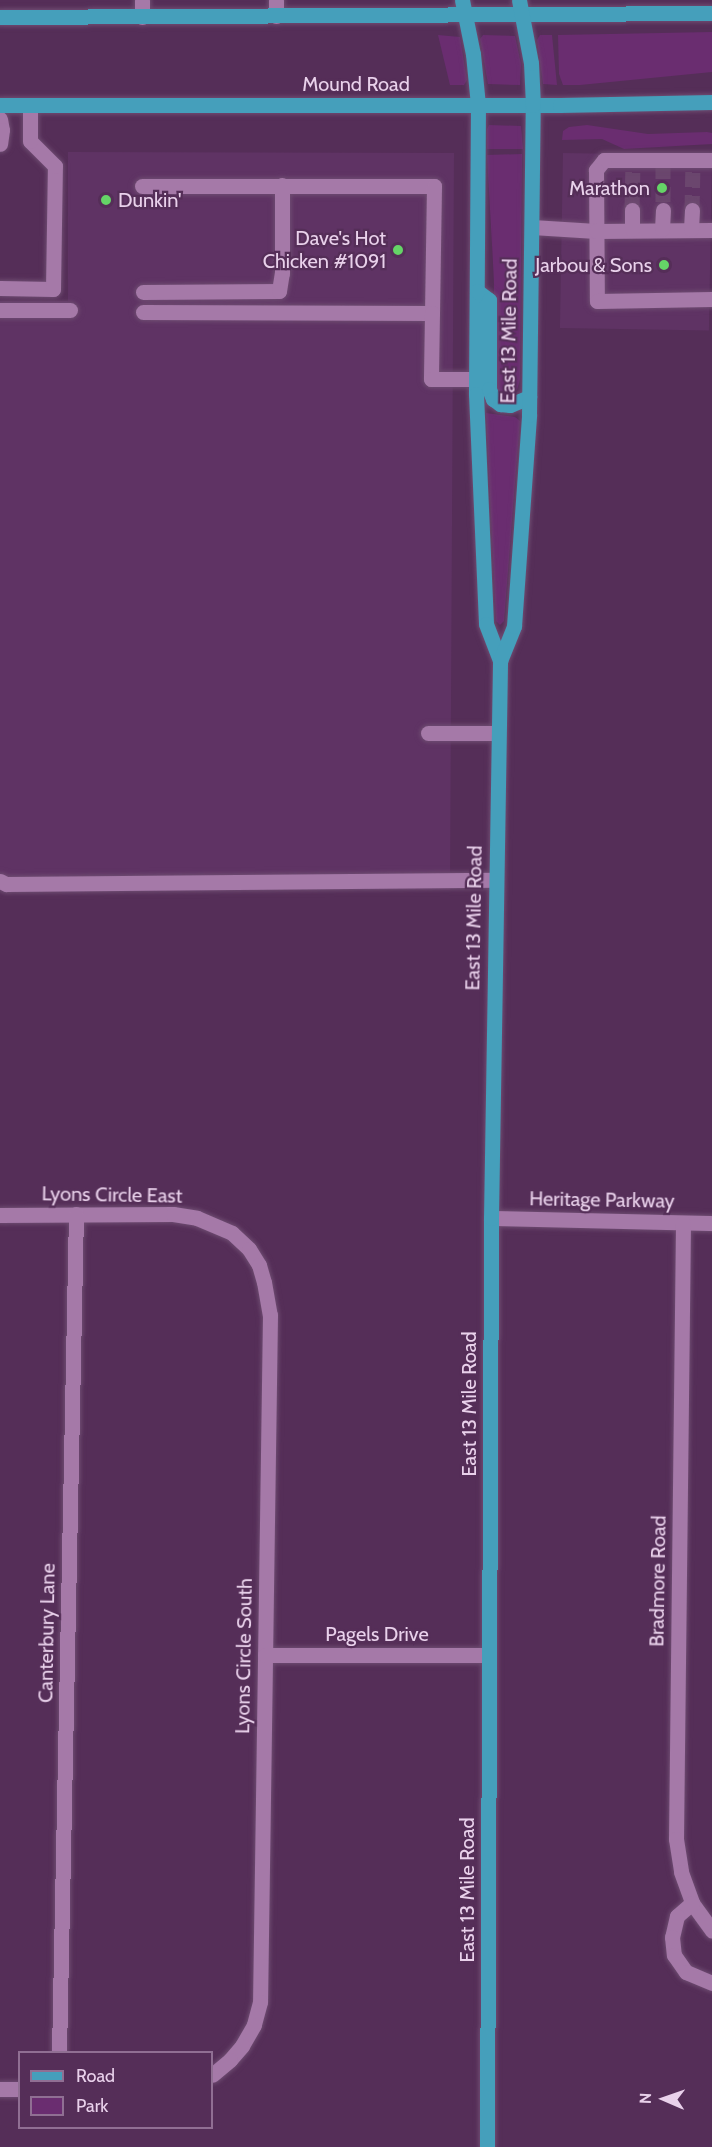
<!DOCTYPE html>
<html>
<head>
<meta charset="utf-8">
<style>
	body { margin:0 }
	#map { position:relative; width:712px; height:2147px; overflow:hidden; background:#552e58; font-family:Cabin,sans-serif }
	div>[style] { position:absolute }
	.built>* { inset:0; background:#5f3364; transform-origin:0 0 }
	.green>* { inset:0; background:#6a2d70 }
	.minor-tunnel>* { height:15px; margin-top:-7.5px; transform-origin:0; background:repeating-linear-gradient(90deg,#6b466e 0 15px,transparent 0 23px) }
	.roads { filter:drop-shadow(0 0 2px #6e4c71) drop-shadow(0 0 2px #6e4c71) }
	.minor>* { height:15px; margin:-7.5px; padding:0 7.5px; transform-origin:7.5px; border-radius:7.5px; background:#a579a8 }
	.major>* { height:15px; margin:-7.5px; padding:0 7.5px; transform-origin:7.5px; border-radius:7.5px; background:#459fbb }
	.dots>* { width:16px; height:16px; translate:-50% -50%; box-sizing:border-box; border:3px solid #552e58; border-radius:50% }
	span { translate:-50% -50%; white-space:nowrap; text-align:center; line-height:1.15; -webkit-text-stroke:4.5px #552e58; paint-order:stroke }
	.street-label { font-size:20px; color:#e9d1eb }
	.poi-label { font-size:20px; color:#e9d1eb }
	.right { translate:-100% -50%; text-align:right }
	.left { translate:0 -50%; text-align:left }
	.legend { position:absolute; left:18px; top:2051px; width:195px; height:78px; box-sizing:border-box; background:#552e58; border:2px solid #906f93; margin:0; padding:8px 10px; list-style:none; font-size:18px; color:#e9d1eb }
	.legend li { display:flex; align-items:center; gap:12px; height:30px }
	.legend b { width:30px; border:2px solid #906f93 }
	.north { position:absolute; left:634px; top:2069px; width:60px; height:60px; -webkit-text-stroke:4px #552e58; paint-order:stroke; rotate:272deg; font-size:16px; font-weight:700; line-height:24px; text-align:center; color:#e9d1eb }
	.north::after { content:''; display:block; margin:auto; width:21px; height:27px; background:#e9d1eb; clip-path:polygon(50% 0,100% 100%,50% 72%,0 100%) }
</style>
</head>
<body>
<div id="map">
	<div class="built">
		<i style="clip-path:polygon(68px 152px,454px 153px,450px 890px,0 888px,0 301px,68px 301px)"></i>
		<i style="left:563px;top:153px;width:149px;height:175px;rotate:1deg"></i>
	</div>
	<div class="green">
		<i style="clip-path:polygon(712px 32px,712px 72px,580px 85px,563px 85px,559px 74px,558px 35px)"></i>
		<i style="clip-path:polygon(438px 35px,460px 37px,467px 80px,464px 85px,450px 85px)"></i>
		<i style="clip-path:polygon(483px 35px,515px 36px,521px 64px,520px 85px,488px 84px,480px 39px)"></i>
		<i style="clip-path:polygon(540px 35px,552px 35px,557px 85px,543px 84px,537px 40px)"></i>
		<i style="clip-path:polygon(489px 125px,521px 126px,523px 149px,487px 149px,487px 129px)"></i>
		<i style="clip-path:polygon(587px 125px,648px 134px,707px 132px,712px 133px,712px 144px,624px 149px,602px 139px,562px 140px,563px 131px,569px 127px)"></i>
		<i style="clip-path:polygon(522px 154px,520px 380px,517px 390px,508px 395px,498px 391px,494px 381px,494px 281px,487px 155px)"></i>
		<i style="clip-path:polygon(486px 413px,515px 417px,520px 421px,504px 621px,500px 625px,496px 621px)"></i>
	</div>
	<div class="minor-tunnel">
		<i style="left:663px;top:163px;width:47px;rotate:90deg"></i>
		<i style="left:632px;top:210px;width:47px;rotate:-88.8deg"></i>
		<i style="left:692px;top:210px;width:47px;rotate:-88.8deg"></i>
	</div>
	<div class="roads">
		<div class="minor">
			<i style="left:142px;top:0;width:17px;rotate:90deg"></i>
			<i style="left:276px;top:16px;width:16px;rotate:-90deg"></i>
			<i style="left:0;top:119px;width:11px;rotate:80deg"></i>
			<i style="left:2px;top:130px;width:14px;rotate:98deg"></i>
			<i style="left:712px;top:160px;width:108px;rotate:180deg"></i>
			<i style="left:604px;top:160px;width:13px;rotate:129deg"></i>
			<i style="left:596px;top:170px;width:131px;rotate:89.6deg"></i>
			<i style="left:597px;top:301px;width:115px;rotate:-1deg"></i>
			<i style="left:142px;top:186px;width:292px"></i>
			<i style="left:434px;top:186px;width:127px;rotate:90.9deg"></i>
			<i style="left:532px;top:227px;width:64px;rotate:3.6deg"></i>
			<i style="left:596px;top:231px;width:116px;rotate:-0.5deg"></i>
			<i style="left:632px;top:229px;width:19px;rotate:-90deg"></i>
			<i style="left:662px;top:229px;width:19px;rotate:-87deg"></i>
			<i style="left:691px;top:229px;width:19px;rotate:-87deg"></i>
			<i style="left:0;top:288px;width:53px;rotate:1.1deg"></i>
			<i style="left:53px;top:289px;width:123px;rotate:-89.1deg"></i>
			<i style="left:55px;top:166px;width:35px;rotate:-135deg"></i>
			<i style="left:30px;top:141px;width:36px;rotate:-90deg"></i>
			<i style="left:143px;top:292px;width:136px;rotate:-0.4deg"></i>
			<i style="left:279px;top:291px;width:18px;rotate:-81deg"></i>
			<i style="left:282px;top:273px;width:88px;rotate:-90deg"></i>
			<i style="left:0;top:310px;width:70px"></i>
			<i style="left:143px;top:312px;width:289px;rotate:0.2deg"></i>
			<i style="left:432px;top:313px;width:66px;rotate:90.9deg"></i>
			<i style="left:431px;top:379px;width:45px"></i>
			<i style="left:428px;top:733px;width:70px"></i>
			<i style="left:0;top:881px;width:7px;rotate:27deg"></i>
			<i style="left:6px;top:884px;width:490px;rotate:-0.5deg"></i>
			<i style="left:0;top:1215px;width:173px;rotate:-0.3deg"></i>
			<i style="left:173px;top:1214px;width:24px;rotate:9deg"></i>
			<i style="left:197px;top:1218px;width:38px;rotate:23deg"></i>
			<i style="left:232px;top:1233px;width:23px;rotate:43deg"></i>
			<i style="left:249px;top:1249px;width:19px;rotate:58deg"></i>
			<i style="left:259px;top:1265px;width:18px;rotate:74deg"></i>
			<i style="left:264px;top:1282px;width:34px;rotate:80deg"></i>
			<i style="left:270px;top:1315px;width:687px;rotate:90.83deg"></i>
			<i style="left:260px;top:2002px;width:24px;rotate:105deg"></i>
			<i style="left:254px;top:2025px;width:24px;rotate:120deg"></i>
			<i style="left:242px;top:2046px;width:18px;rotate:131deg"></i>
			<i style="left:230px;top:2060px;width:23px;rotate:140deg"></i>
			<i style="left:491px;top:1218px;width:221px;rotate:1.3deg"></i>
			<i style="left:683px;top:1223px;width:616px;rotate:90.65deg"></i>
			<i style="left:676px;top:1839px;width:33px;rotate:81deg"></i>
			<i style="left:681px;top:1872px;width:33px;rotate:70deg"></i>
			<i style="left:692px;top:1903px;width:34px;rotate:54deg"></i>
			<i style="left:265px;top:1655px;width:224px"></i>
			<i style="left:692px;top:1903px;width:20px;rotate:139deg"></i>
			<i style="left:677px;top:1916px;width:22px;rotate:103deg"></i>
			<i style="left:672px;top:1937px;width:18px;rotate:84deg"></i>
			<i style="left:674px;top:1955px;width:21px;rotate:55deg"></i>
			<i style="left:686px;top:1972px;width:28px;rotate:23deg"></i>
			<i style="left:59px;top:2052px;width:838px;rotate:-88.84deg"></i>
			<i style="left:0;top:2089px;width:20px"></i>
		</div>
		<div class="major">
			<i style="left:462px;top:0;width:55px;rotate:78.5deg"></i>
			<i style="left:473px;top:54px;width:51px;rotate:84.4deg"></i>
			<i style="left:478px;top:105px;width:289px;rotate:90.4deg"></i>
			<i style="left:476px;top:394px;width:230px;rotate:87.5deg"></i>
			<i style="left:486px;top:624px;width:40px;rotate:69deg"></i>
			<i style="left:0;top:17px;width:712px;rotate:-0.32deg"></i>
			<i style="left:0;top:105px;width:560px"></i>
			<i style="left:560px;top:105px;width:152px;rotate:-1.1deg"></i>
			<i style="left:477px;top:291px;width:15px;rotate:37deg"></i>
			<i style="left:489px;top:300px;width:89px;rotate:90deg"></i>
			<i style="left:489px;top:389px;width:11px;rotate:68deg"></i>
			<i style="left:493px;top:399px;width:9px;rotate:36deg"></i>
			<i style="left:500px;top:404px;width:10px;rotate:6deg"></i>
			<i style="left:510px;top:405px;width:21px;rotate:-23deg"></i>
			<i style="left:487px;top:2147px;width:929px;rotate:-89.75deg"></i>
			<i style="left:491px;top:1218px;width:557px;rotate:-89.07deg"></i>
			<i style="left:500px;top:661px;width:38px;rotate:-68deg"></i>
			<i style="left:514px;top:626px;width:212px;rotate:-85.9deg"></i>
			<i style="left:529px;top:415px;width:310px;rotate:-89.3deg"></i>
			<i style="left:533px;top:105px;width:42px;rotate:-92.7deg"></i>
			<i style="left:531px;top:63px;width:64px;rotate:-100.8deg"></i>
		</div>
	</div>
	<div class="dots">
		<i style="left:662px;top:188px;background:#65d467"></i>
		<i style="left:106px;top:200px;background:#65d467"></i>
		<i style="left:398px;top:250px;background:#65d467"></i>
		<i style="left:664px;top:265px;background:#65d467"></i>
	</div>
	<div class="street-label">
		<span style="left:356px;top:84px">Mound Road</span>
		<span style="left:509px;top:331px;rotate:-89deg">East 13 Mile Road</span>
		<span style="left:474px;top:918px;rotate:-89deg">East 13 Mile Road</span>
		<span style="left:112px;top:1195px;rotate:1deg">Lyons Circle East</span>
		<span style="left:602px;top:1200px;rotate:1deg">Heritage Parkway</span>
		<span style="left:469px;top:1404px;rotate:-90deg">East 13 Mile Road</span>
		<span style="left:658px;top:1581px;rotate:-89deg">Bradmore Road</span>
		<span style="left:47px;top:1633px;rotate:-89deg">Canterbury Lane</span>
		<span style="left:377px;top:1634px">Pagels Drive</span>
		<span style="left:244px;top:1656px;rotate:-89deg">Lyons Circle South</span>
		<span style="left:467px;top:1890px;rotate:-90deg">East 13 Mile Road</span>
	</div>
	<div class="poi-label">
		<span class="right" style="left:650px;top:188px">Marathon</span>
		<span class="left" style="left:118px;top:200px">Dunkin'</span>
		<span class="right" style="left:386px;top:250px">Dave's Hot<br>Chicken #1091</span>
		<span class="right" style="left:652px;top:265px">Jarbou &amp; Sons</span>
	</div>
	<ul class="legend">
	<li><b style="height:8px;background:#459fbb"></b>Road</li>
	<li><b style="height:16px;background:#6a2d70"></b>Park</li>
	</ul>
	<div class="north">N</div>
</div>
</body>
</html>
